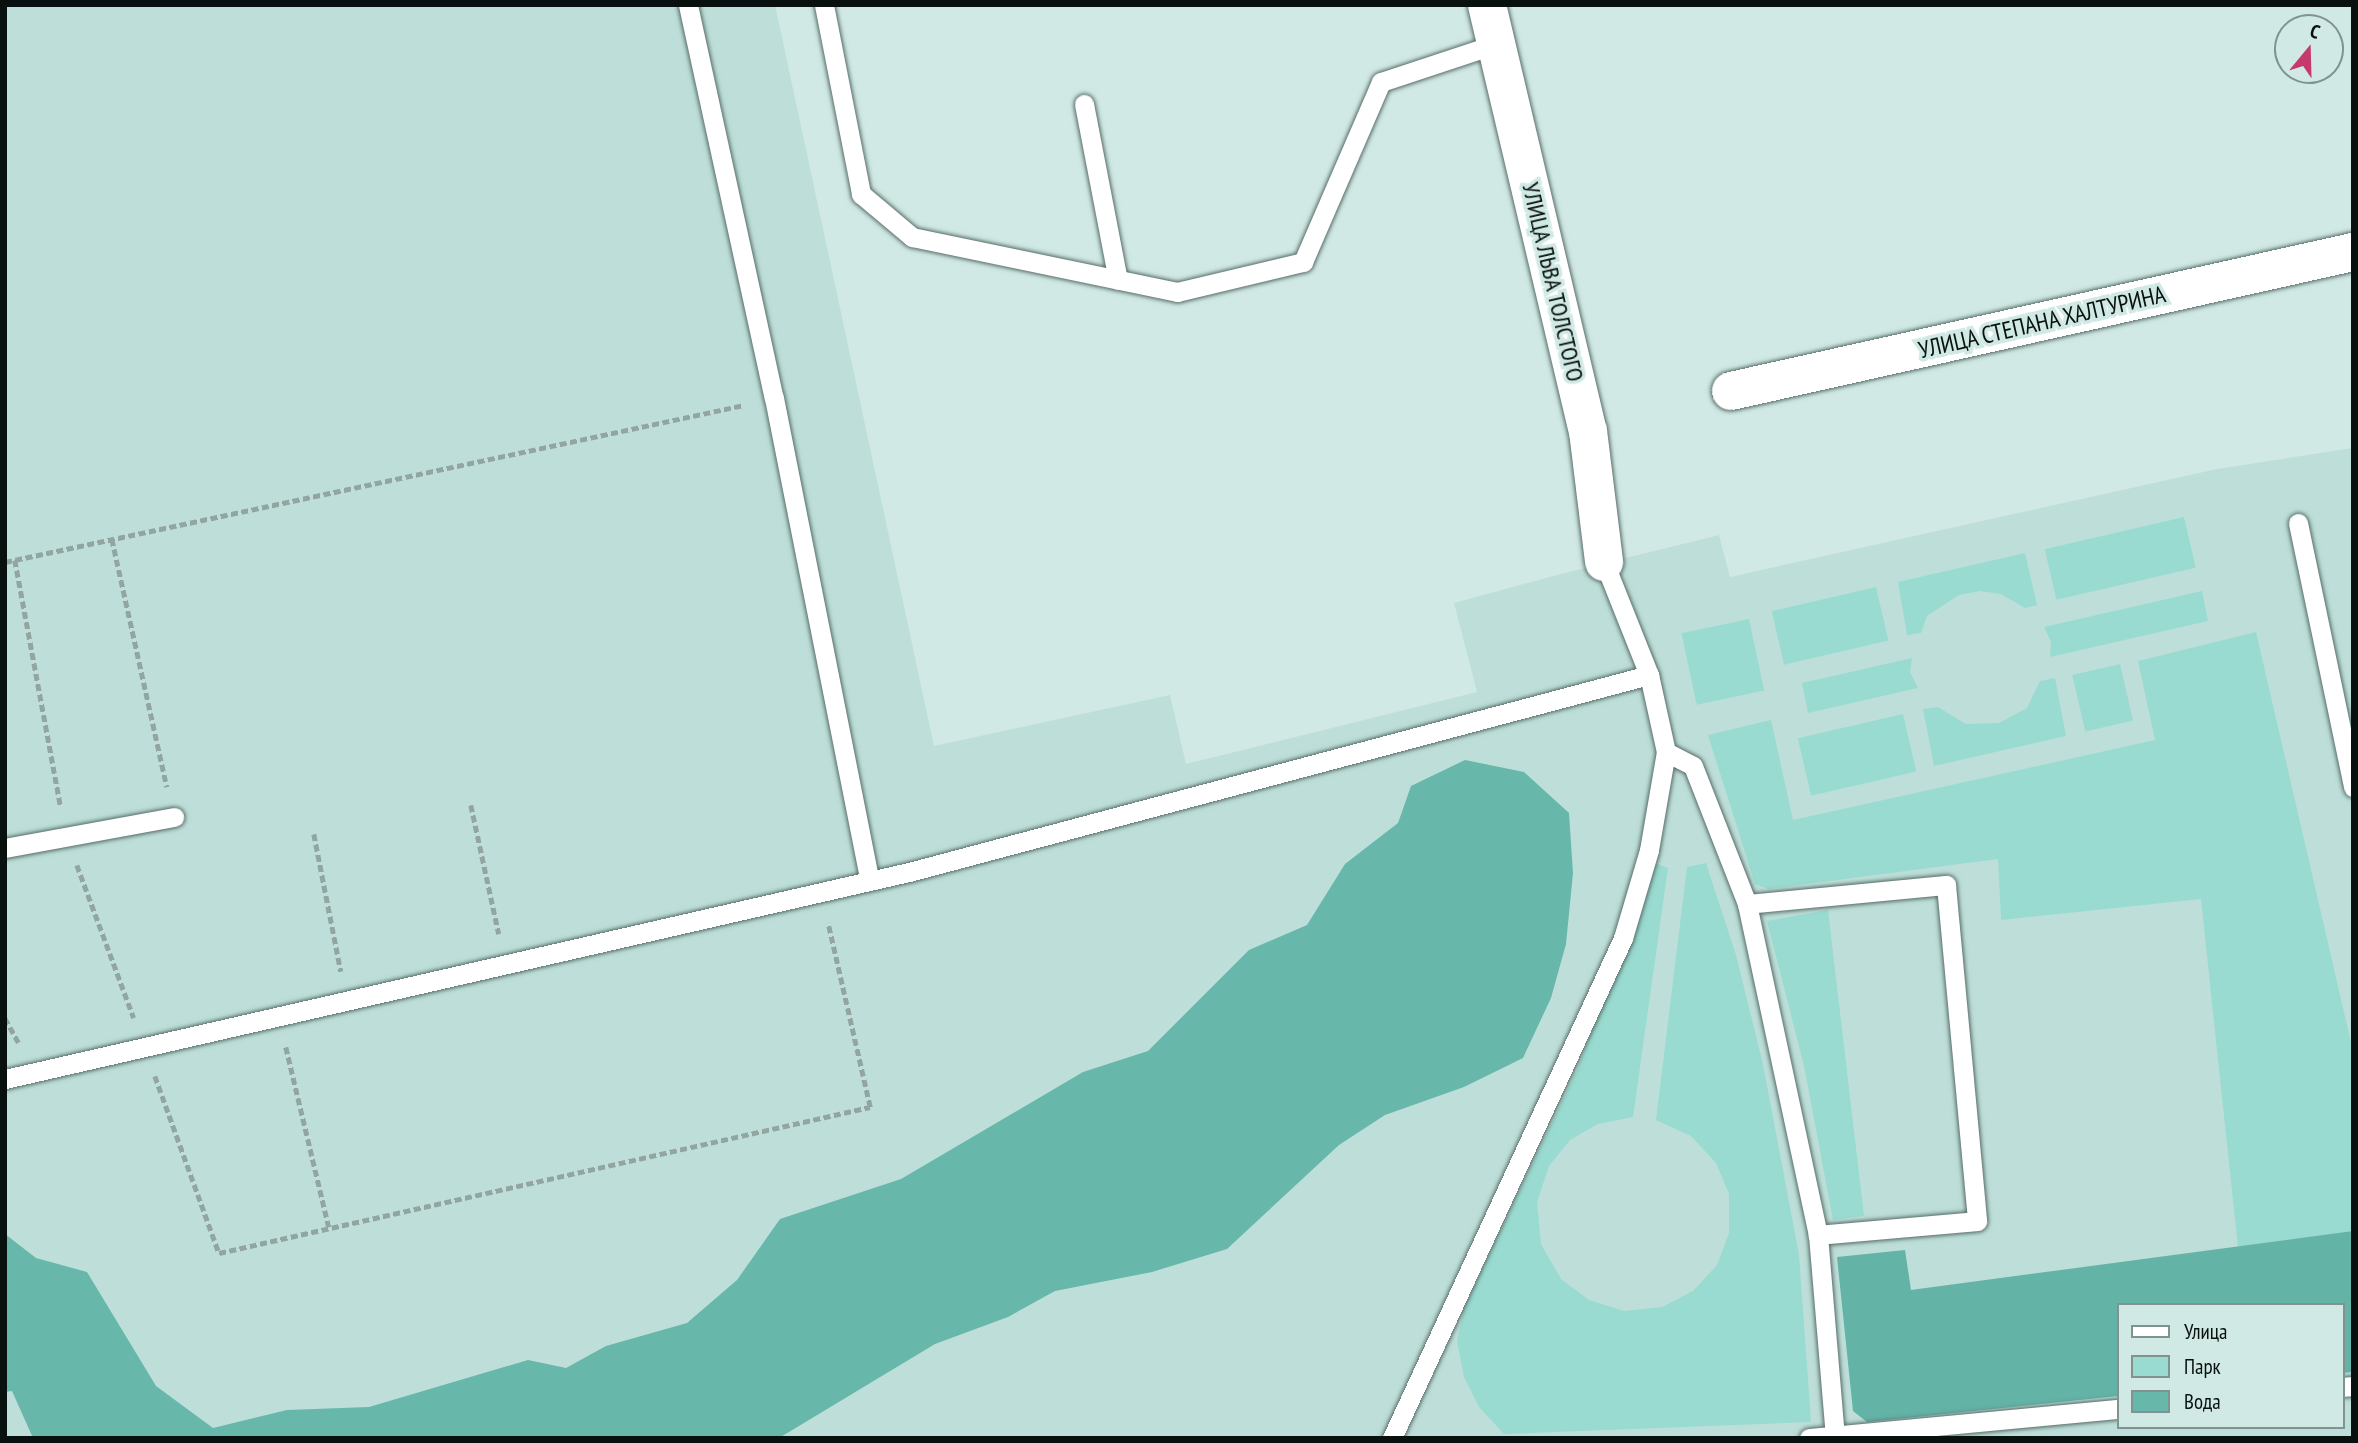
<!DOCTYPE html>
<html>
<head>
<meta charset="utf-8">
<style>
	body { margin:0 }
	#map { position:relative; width:2358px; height:1443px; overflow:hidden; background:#d1e9e4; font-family:"PT Sans Narrow",sans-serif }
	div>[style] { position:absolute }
	.built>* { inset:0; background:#bedfd9 }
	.green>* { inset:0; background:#99dbd0; transform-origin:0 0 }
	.forest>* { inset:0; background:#63b3a7 }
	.water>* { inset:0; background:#67b7ab }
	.path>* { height:4.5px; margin-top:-2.25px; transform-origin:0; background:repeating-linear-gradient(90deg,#92a5a1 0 7px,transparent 0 10.5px) }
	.roads { filter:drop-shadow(0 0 2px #586d6a) drop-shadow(0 0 2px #586d6a) }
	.service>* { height:19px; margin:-9.5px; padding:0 9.5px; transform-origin:9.5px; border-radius:9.5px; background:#fff }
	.minor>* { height:38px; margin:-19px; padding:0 19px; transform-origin:19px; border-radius:19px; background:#fff }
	span { translate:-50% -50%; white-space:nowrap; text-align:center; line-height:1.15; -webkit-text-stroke:7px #d1e9e4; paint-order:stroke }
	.street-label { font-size:24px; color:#09110f }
	.frame { position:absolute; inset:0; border:7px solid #09110f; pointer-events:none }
	.legend { position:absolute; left:2117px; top:1303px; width:228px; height:126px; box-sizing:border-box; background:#d1e9e4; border:2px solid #81938f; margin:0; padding:9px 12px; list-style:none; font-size:21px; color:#09110f }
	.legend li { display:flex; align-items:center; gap:14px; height:35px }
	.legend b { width:35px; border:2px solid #81938f }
	.north { position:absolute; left:2274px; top:14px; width:70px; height:70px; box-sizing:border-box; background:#d1e9e4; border:2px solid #81938f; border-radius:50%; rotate:19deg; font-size:19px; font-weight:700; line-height:28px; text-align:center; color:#09110f }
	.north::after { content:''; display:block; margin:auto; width:24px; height:32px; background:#c5396c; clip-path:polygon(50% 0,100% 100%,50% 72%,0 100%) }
</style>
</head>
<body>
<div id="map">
	<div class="built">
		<i style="clip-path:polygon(evenodd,5px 5px,775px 5px,934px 746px,1170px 695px,1186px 764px,1477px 692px,1454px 603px,1553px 576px,1719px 535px,1730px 577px,2217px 469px,2353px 448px,2353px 1438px,5px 1438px,5px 5px,2118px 1305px,2342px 1305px,2342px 1427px,2118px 1427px,2118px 1305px)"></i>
	</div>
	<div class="green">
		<i style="left:2184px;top:517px;width:52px;height:143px;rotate:77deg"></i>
		<i style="clip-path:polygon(2025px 553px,2037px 605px,2025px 608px,2001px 594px,1980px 591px,1959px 595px,1927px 616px,1921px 633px,1907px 635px,1898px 582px)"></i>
		<i style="left:1876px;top:587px;width:55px;height:107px;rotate:77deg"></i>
		<i style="clip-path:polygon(2202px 591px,2208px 621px,2050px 657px,2051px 642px,2044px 627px)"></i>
		<i style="left:1749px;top:619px;width:73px;height:69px;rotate:78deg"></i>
		<i style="clip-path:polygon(2256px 632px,2353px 1051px,2353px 1231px,2238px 1248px,2201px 899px,2001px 920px,1998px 859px,1768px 889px,1755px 884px,1708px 735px,1771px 720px,1793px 820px,2155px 740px,2138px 661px)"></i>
		<i style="clip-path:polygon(1912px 658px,1910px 672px,1918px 688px,1808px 713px,1802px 683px)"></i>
		<i style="left:2120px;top:664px;width:58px;height:49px;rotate:77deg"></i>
		<i style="clip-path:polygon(2055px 678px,2066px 736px,1934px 766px,1923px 709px,1938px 707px,1966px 724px,1999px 723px,2027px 708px,2040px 681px)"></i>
		<i style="left:1903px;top:714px;width:59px;height:108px;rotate:77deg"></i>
		<i style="clip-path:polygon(1655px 863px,1668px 868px,1633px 1117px,1598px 1124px,1570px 1140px,1549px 1166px,1537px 1202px,1541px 1244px,1561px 1279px,1589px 1300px,1624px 1311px,1662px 1307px,1693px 1291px,1717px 1265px,1729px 1233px,1729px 1194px,1716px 1163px,1691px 1136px,1656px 1120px,1687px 867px,1706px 863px,1736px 955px,1763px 1064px,1799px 1255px,1811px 1422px,1504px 1434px,1479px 1407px,1464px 1377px,1457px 1341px,1464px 1308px,1578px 1068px)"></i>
		<i style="clip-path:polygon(1828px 910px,1864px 1216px,1833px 1220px,1804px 1066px,1767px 921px)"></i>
	</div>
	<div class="forest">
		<i style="clip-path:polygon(2353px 1231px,2353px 1372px,2342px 1373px,2342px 1305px,2118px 1305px,2118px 1396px,1867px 1422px,1853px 1411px,1837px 1257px,1905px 1250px,1911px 1290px)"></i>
	</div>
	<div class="water">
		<i style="clip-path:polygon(1465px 760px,1524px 772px,1569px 813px,1573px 873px,1566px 944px,1551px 998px,1523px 1058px,1464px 1087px,1385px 1115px,1339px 1145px,1227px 1249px,1152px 1272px,1055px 1291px,1008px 1317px,935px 1344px,779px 1438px,33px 1438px,12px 1391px,5px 1392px,5px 1234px,36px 1258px,87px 1272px,156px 1386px,213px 1428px,287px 1410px,369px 1407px,528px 1360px,566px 1368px,606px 1346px,687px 1323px,737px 1280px,780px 1219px,901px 1179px,1083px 1072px,1148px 1051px,1249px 950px,1307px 925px,1345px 864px,1398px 823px,1411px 786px)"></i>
	</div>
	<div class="path">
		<i style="left:112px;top:539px;width:254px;rotate:77.5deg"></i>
		<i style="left:15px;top:560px;width:251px;rotate:79.5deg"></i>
		<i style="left:5px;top:562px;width:755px;rotate:-11.99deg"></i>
		<i style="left:471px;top:805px;width:132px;rotate:77.8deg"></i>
		<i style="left:314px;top:834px;width:140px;rotate:78.9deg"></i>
		<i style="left:77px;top:865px;width:163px;rotate:69.6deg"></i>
		<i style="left:5px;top:1018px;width:29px;rotate:61deg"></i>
		<i style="left:286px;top:1047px;width:185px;rotate:76.6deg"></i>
		<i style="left:155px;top:1076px;width:188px;rotate:70.1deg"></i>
		<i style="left:219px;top:1253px;width:667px;rotate:-12.64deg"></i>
		<i style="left:870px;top:1107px;width:189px;rotate:-102.9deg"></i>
	</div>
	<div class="roads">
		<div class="service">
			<i style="left:688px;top:5px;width:402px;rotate:77.7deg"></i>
			<i style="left:774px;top:398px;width:489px;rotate:78.8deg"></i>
			<i style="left:824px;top:5px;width:193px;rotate:78.9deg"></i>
			<i style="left:861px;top:194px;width:67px;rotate:40.1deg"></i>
			<i style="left:912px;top:237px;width:271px;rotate:11.7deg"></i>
			<i style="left:1177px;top:292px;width:130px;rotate:-13.4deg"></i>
			<i style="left:1303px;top:262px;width:196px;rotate:-66.6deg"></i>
			<i style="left:1381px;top:82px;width:121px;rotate:-18.3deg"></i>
			<i style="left:1084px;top:104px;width:179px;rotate:79.1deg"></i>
			<i style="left:2298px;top:523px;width:270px;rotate:78.2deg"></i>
			<i style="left:1666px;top:752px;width:30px;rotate:27deg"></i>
			<i style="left:1693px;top:766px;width:148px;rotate:68.6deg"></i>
			<i style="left:1747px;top:904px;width:339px;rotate:77.9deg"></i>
			<i style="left:1818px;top:1235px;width:204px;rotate:85.2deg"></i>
			<i style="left:5px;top:848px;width:172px;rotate:-10.4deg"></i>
			<i style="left:1747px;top:904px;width:200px;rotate:-5.5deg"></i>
			<i style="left:1946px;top:885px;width:337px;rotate:84.7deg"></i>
			<i style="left:1977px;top:1221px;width:160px;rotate:175deg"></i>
			<i style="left:5px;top:1079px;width:927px;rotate:-12.9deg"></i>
			<i style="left:909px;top:872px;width:766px;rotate:-14.91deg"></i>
			<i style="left:2342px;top:1387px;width:11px;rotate:-5deg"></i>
			<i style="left:1392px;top:1438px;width:551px;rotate:-65.2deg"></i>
			<i style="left:1623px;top:938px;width:92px;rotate:-73.5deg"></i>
			<i style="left:1649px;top:850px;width:99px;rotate:-80.2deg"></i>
			<i style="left:1666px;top:752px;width:79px;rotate:-102.4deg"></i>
			<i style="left:1649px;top:675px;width:122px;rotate:-111.7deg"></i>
			<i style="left:1809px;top:1438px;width:310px;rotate:-5.4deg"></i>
		</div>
		<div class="minor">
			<i style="left:1487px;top:5px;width:438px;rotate:76.7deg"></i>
			<i style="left:1588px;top:431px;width:132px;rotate:83deg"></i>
			<i style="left:1731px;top:391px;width:637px;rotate:-12.6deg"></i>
		</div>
	</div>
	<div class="street-label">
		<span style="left:1553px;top:282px;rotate:77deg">УЛИЦА ЛЬВА ТОЛСТОГО</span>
		<span style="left:2042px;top:322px;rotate:-13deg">УЛИЦА СТЕПАНА ХАЛТУРИНА</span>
	</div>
	<div class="frame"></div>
	<ul class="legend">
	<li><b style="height:9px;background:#fff"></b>Улица</li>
	<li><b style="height:19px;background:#99dbd0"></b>Парк</li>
	<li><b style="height:19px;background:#67b7ab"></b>Вода</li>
	</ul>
	<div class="north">С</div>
</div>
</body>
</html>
